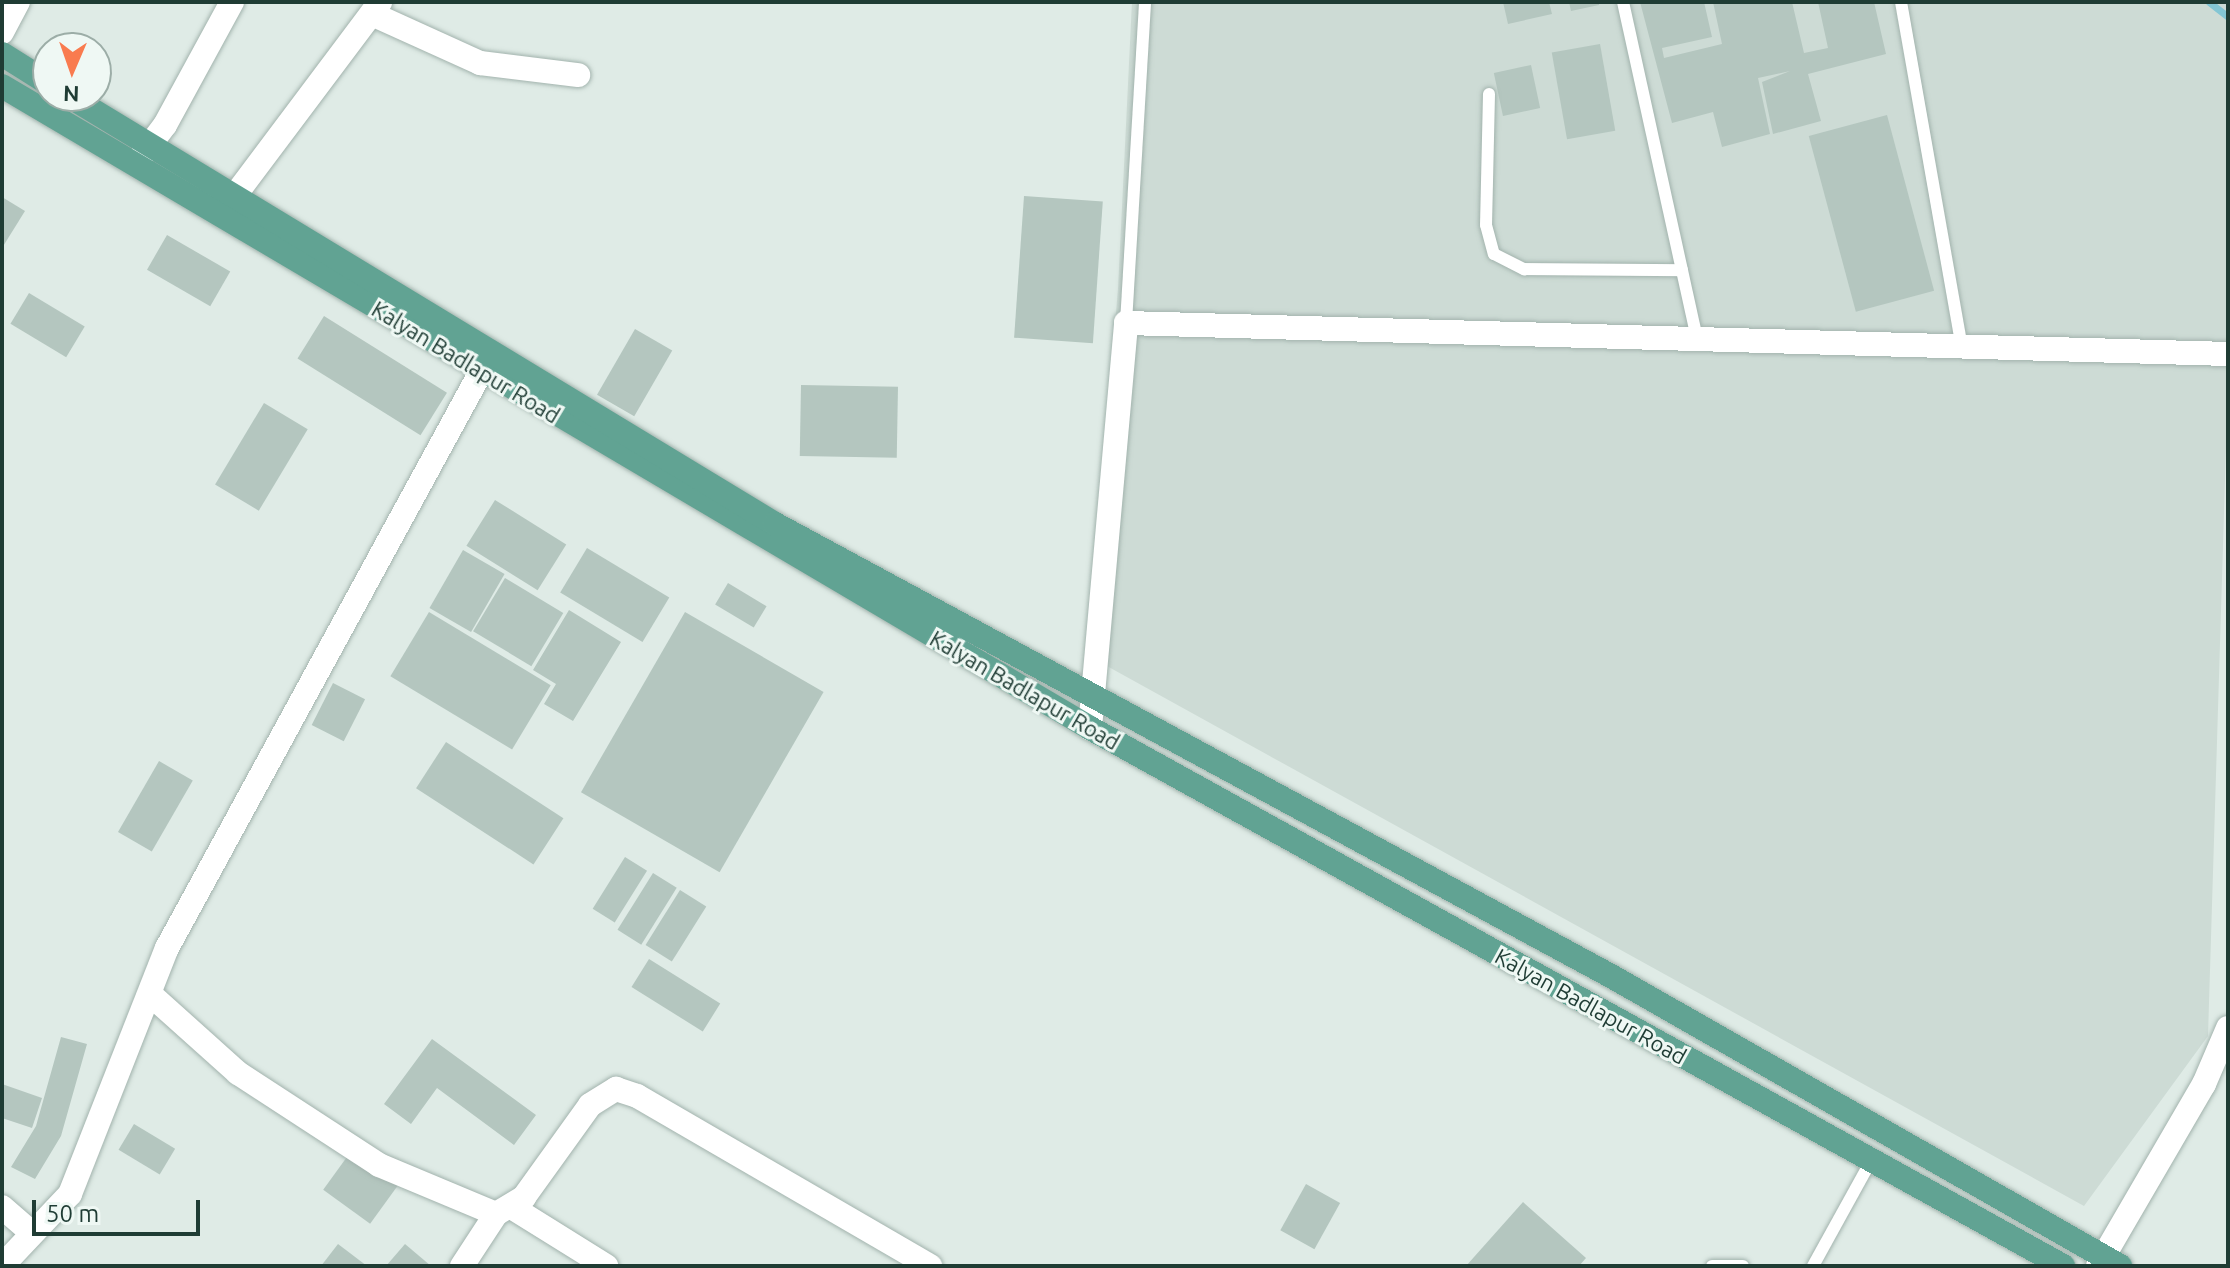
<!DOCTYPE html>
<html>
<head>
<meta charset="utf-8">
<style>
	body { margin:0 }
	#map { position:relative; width:2230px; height:1268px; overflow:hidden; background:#dfebe6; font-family:Ubuntu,sans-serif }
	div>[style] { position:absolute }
	.built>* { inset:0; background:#cddbd5 }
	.stream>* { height:7px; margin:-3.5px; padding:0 3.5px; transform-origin:3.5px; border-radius:3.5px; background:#83c6d4 }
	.building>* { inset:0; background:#b4c6bf; transform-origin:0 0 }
	.roads { filter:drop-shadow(0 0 2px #a2b3ad) drop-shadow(0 0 2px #a2b3ad) }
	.service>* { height:12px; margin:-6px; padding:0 6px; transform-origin:6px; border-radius:6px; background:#fff }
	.minor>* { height:24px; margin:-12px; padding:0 12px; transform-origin:12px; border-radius:12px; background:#fff }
	.tertiary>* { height:24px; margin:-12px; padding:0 12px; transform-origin:12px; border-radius:12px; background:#fff }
	.primary>* { height:24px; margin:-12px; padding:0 12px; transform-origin:12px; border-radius:12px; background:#61a393 }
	span { translate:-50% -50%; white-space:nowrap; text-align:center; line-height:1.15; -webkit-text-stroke:6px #eff8f4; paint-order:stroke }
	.street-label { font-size:22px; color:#1f3c34 }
	.frame { position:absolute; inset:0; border:4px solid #1f3c34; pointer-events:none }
	.north { position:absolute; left:32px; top:32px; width:80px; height:80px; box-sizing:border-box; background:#eff8f4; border:2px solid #9cada7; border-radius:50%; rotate:182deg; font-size:22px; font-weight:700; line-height:32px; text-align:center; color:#1f3c34 }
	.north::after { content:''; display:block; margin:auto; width:28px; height:36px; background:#f97b4f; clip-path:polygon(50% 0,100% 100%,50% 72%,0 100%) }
	.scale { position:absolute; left:32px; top:1200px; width:168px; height:36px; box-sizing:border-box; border:4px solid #1f3c34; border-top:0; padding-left:10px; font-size:24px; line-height:28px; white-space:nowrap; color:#1f3c34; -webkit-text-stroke:6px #eff8f4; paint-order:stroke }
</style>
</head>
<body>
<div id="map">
	<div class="built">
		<i style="clip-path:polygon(1132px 2px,2228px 2px,2228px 382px,2208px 1036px,2084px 1206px,1087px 655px,1118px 289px)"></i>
	</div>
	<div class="stream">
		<i style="left:2209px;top:2px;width:24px;rotate:38deg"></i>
	</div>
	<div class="building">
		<i style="clip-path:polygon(1503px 2px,1549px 2px,1552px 14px,1508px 24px)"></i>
		<i style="clip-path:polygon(1569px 2px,1599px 2px,1599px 5px,1571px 11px)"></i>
		<i style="clip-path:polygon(1640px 2px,1704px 2px,1712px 37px,1662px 48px,1664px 58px,1722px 44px,1713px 2px,1792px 2px,1804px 53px,1828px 48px,1818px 2px,1874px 2px,1886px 54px,1808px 74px,1821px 121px,1773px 134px,1762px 82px,1790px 71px,1758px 78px,1770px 134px,1722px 147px,1713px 112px,1672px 123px)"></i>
		<i style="left:1600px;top:44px;width:88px;height:49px;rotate:80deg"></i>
		<i style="left:1531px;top:65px;width:44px;height:38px;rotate:78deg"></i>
		<i style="left:1887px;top:115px;width:182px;height:81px;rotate:75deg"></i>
		<i style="left:1024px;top:196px;width:79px;height:142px;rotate:4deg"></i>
		<i style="clip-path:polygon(2px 197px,25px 211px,2px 248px)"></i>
		<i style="left:167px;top:235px;width:73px;height:40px;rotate:30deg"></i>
		<i style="left:29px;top:293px;width:65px;height:36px;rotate:31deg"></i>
		<i style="left:324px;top:316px;width:145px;height:50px;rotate:32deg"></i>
		<i style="left:635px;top:329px;width:43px;height:76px;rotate:30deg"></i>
		<i style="left:801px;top:385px;width:97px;height:71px;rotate:1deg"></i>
		<i style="left:264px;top:403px;width:51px;height:95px;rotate:31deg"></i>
		<i style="left:495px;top:500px;width:84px;height:54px;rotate:32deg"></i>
		<i style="left:587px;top:548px;width:96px;height:52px;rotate:31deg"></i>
		<i style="left:463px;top:550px;width:48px;height:67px;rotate:30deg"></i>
		<i style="left:505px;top:578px;width:68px;height:62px;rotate:31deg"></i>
		<i style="left:728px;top:583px;width:45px;height:25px;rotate:31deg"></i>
		<i style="clip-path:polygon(569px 610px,621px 642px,573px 721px,544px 704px,556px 684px,533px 670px)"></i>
		<i style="left:429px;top:612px;width:142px;height:75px;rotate:31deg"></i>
		<i style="left:685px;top:612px;width:160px;height:208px;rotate:30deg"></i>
		<i style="left:333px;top:683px;width:36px;height:47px;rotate:27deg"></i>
		<i style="left:446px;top:742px;width:140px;height:55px;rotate:33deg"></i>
		<i style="left:159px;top:761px;width:39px;height:82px;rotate:30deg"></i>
		<i style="left:625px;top:857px;width:26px;height:61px;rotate:32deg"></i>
		<i style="left:653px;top:873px;width:28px;height:67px;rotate:32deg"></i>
		<i style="left:680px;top:890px;width:31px;height:65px;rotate:32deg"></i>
		<i style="left:649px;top:959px;width:84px;height:33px;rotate:32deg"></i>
		<i style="clip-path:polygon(61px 1037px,87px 1044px,61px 1136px,35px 1179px,11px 1167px,36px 1126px)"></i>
		<i style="clip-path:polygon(432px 1039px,536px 1115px,514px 1145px,437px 1088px,411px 1124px,384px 1104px)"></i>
		<i style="clip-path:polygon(2px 1084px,42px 1098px,32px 1128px,2px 1118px)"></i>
		<i style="left:134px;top:1124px;width:48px;height:30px;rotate:31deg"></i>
		<i style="left:352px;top:1150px;width:58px;height:49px;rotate:36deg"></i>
		<i style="left:1306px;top:1184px;width:39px;height:53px;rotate:29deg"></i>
		<i style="clip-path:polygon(1523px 1202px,1586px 1258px,1579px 1266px,1466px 1266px)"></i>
		<i style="clip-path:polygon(338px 1244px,367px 1266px,321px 1266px)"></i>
		<i style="clip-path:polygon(405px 1244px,431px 1266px,386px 1266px)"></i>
	</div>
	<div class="roads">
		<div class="service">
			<i style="left:1623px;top:2px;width:344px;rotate:77.6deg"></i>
			<i style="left:1901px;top:2px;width:346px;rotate:80deg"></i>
			<i style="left:1489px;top:94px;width:131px;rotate:91.3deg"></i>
			<i style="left:1486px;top:225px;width:30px;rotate:75deg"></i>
			<i style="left:1494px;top:254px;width:34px;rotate:27deg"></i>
			<i style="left:1524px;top:269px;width:158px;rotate:0.4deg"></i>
			<i style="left:1126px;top:323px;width:322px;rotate:-86.6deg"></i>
			<i style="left:1712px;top:1266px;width:31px"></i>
			<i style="left:1813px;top:1266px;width:120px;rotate:-61.1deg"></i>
		</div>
		<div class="minor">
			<i style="left:372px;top:14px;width:119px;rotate:24.4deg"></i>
			<i style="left:480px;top:63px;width:99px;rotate:7deg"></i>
			<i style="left:2px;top:32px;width:34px;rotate:-62deg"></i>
			<i style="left:137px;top:162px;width:46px;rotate:-52.9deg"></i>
			<i style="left:165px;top:125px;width:140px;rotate:-61.4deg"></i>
			<i style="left:233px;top:198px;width:245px;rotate:-53.1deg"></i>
			<i style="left:1090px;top:728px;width:407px;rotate:-84.9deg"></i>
			<i style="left:1126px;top:323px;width:1102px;rotate:1.61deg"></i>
			<i style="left:151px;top:995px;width:117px;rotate:41.9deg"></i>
			<i style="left:238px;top:1073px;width:168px;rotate:33.1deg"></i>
			<i style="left:379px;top:1165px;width:127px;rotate:22.7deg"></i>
			<i style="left:496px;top:1214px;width:33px;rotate:-31deg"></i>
			<i style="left:524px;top:1197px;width:113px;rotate:-54.3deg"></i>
			<i style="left:590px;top:1105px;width:31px;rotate:-32deg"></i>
			<i style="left:616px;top:1089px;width:22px;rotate:18deg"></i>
			<i style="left:637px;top:1096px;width:339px;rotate:30.1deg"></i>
			<i style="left:2px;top:1207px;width:40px;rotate:41deg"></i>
			<i style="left:513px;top:1208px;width:110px;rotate:31.9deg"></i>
			<i style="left:462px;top:1266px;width:62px;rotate:-56.8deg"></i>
		</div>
		<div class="tertiary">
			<i style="left:2px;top:1266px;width:99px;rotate:-46.6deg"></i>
			<i style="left:70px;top:1194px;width:264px;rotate:-68.5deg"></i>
			<i style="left:167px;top:948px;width:675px;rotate:-61.42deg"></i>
			<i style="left:2098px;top:1266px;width:211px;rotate:-59.8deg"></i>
			<i style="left:2204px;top:1084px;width:61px;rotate:-66.8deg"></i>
		</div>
		<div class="primary">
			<i style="left:2px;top:54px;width:54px;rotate:32.2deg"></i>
			<i style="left:2px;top:86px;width:1263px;rotate:30.54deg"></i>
			<i style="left:1090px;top:728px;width:1112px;rotate:28.94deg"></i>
			<i style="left:69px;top:96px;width:826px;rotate:31.23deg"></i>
			<i style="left:775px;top:524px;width:950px;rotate:28.4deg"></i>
			<i style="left:1611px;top:976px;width:586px;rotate:29.67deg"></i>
		</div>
	</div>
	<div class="street-label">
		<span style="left:466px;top:362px;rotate:31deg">Kalyan Badlapur Road</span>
		<span style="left:1025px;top:690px;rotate:30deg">Kalyan Badlapur Road</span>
		<span style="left:1591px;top:1006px;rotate:29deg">Kalyan Badlapur Road</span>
	</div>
	<div class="frame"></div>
	<div class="north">N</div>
	<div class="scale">50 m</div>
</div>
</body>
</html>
